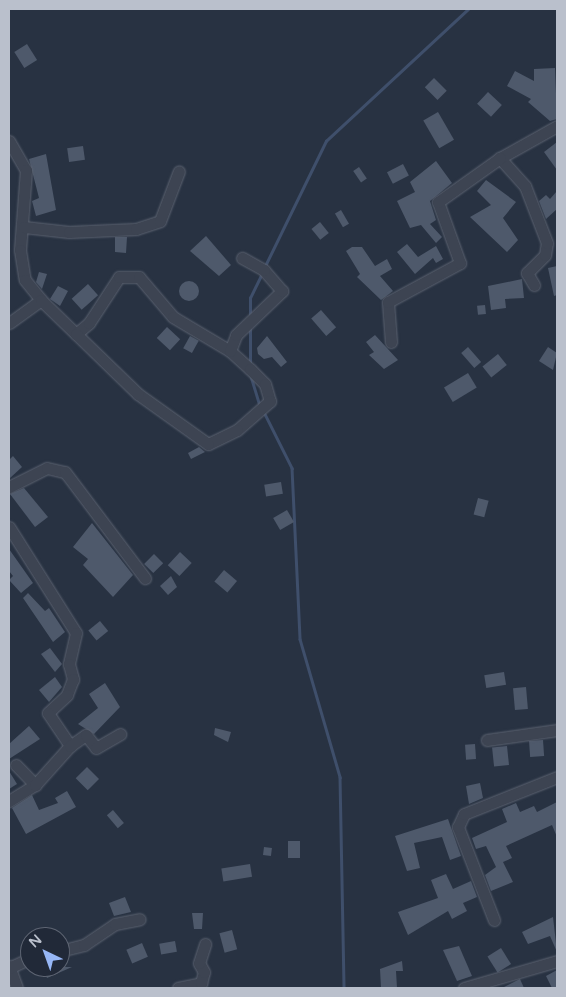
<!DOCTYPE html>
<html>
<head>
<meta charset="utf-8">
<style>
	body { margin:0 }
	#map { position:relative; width:566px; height:997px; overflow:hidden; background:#283242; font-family:"Varela Round",sans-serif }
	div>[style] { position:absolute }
	.stream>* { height:2.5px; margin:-1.25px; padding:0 1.25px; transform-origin:1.25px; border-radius:1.25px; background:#3f4f6b }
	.building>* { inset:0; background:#4e596b; transform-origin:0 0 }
	.round { border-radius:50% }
	.roads { filter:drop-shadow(0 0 1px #5b6270) drop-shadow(0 0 1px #5b6270) }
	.minor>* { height:11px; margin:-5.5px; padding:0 5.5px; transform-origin:5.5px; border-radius:5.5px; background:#3d4452 }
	span { translate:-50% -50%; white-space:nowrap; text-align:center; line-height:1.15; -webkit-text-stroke:4px #212938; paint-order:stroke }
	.frame { position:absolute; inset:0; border:10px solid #bac0cc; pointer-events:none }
	.north { position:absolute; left:20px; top:927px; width:50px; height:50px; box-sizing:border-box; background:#212938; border:1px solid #5e6573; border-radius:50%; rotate:318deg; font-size:14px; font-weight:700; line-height:20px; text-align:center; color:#bac0cc }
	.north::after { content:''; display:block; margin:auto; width:18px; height:22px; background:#96b6f5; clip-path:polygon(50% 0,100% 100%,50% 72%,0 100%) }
</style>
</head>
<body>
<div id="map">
	<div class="stream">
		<i style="left:265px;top:266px;width:139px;rotate:-64deg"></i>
		<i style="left:326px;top:141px;width:194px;rotate:-42.9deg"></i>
		<i style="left:250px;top:315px;width:17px;rotate:-90deg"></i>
		<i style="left:250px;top:298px;width:28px;rotate:-64deg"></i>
		<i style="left:250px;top:363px;width:35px;rotate:-90deg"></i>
		<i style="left:250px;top:373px;width:34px;rotate:73deg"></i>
		<i style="left:264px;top:412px;width:63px;rotate:63.4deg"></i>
		<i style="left:292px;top:468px;width:171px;rotate:87.3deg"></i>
		<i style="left:300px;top:639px;width:144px;rotate:73.8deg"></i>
		<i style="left:340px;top:777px;width:211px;rotate:88.9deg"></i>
	</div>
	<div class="building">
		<i style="left:27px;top:44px;width:19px;height:15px;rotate:58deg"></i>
		<i style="clip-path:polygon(555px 68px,557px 119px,550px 121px,528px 102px,531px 99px,507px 86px,515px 71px,534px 81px,534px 69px)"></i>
		<i style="left:434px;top:78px;width:18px;height:13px;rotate:45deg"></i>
		<i style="left:488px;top:92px;width:19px;height:16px;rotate:43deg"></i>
		<i style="left:438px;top:112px;width:32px;height:17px;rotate:60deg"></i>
		<i style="clip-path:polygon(557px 142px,557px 170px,544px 152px)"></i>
		<i style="left:83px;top:146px;width:14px;height:16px;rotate:82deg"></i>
		<i style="clip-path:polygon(46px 154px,56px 210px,36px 216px,32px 201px,39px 198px,29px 159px)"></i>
		<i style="clip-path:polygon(436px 161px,452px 183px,430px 201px,436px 220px,430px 224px,442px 237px,436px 243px,421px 225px,410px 228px,397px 201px,415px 192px,410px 182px)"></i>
		<i style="left:403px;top:164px;width:13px;height:18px;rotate:63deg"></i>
		<i style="left:359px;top:167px;width:14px;height:7px;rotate:56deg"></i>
		<i style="clip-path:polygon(486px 180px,516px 202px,503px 218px,518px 240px,507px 252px,470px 217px,491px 205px,477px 191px)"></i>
		<i style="clip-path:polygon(557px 191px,557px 209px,546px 219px,539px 201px,546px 195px,550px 199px)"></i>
		<i style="left:341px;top:210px;width:16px;height:7px;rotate:60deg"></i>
		<i style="left:320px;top:222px;width:14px;height:11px;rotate:51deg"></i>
		<i style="clip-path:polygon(206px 236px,231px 265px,219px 276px,190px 251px)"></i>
		<i style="clip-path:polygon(115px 237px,127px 237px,126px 253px,115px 252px)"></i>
		<i style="clip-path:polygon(407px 244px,418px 257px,436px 246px,443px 259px,436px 263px,433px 258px,415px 274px,397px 252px)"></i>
		<i style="clip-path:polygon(352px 247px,362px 247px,375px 266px,387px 259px,392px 269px,380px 276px,393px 291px,381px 300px,357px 277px,360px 274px,346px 251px)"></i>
		<i style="clip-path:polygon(557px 266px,557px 295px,554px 296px,548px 268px)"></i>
		<i style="clip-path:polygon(39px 272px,47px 274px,42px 289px,36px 282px)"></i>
		<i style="clip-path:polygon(522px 279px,524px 298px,505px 299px,506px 308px,491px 310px,488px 286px)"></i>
		<i class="round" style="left:179px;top:281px;width:20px;height:20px"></i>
		<i style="left:88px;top:284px;width:15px;height:22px;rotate:48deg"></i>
		<i style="clip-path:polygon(58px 286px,68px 291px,60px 306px,50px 299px)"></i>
		<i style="left:485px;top:305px;width:9px;height:8px;rotate:84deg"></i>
		<i style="left:321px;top:310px;width:23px;height:13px;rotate:49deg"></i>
		<i style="left:167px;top:327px;width:18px;height:15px;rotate:43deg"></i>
		<i style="clip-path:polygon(375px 335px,398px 360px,384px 369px,369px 355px,374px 352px,366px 342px)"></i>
		<i style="left:190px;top:336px;width:10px;height:14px;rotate:29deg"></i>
		<i style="clip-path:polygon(267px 336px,287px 362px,281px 367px,272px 357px,264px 359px,258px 354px,257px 348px)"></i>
		<i style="left:468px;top:347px;width:20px;height:9px;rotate:49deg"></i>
		<i style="clip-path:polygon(548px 347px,557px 353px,553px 370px,539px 361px)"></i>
		<i style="left:498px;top:354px;width:14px;height:20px;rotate:51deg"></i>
		<i style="left:468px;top:373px;width:17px;height:28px;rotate:59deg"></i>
		<i style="clip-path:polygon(199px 447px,205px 452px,191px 459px,188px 453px)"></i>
		<i style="clip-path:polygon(13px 456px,22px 467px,9px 479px,9px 460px)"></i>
		<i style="left:281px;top:482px;width:12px;height:17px;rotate:81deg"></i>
		<i style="clip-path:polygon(24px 488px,48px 517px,35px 527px,10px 494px)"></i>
		<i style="left:478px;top:498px;width:11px;height:17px;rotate:15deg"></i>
		<i style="left:287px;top:510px;width:14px;height:16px;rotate:60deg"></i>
		<i style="clip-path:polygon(92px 523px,133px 575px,113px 597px,83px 565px,88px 559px,73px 547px)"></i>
		<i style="clip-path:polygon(9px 549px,33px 583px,21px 593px,9px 580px,13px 576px,9px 571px)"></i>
		<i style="left:180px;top:552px;width:16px;height:18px;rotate:43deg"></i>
		<i style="left:154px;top:554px;width:13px;height:14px;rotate:45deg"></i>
		<i style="left:224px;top:570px;width:17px;height:15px;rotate:40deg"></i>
		<i style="clip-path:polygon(171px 576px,177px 587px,168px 595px,160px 586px)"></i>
		<i style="clip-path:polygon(28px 593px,45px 611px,49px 608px,65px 632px,53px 642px,23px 598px)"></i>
		<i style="left:100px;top:621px;width:13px;height:15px;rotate:51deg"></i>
		<i style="clip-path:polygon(50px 648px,62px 664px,55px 672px,41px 654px)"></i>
		<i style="left:504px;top:672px;width:13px;height:20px;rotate:81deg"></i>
		<i style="clip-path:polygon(55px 677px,62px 687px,49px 702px,39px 690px)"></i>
		<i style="clip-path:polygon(105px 683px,120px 707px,94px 734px,78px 724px,98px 708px,89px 694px)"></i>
		<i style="left:526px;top:687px;width:22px;height:13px;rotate:85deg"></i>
		<i style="clip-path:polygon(29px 726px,40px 739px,9px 759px,9px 744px)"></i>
		<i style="clip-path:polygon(215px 728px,231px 732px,228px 742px,214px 735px)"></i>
		<i style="left:543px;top:740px;width:16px;height:14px;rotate:86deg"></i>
		<i style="left:475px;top:744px;width:15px;height:10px;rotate:86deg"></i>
		<i style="left:507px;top:746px;width:19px;height:15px;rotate:84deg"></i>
		<i style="left:87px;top:767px;width:17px;height:16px;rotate:45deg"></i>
		<i style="clip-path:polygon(9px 771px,17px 784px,9px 789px)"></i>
		<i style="clip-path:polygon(480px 783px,483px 798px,469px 804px,466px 786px)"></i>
		<i style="clip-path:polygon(67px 791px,76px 807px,26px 834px,12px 808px,32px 795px,39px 810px,58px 803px,55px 798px)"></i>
		<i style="clip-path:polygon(557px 802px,557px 837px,552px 825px,506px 846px,512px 858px,503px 862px,513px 882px,491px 891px,485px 875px,496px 867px,486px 846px,476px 849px,472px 838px,507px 822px,502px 809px,516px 803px,520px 812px,534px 806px,537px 812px)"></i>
		<i style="left:113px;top:810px;width:17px;height:8px;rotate:50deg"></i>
		<i style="clip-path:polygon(448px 819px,461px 856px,450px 860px,442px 837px,414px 843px,420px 868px,407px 871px,395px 836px)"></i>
		<i style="left:288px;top:841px;width:12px;height:17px"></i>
		<i style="left:264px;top:847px;width:8px;height:8px;rotate:7deg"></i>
		<i style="left:250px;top:864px;width:13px;height:29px;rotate:81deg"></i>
		<i style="clip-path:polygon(446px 874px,453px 889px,471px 881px,477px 897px,463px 903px,467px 911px,452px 919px,448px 911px,408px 935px,398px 912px,438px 898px,431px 880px)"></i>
		<i style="clip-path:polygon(125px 897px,131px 912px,114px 916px,109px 903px)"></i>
		<i style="clip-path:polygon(192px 913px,203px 913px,202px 929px,194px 929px)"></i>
		<i style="clip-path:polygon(553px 917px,557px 952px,550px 936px,528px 944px,522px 932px)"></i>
		<i style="left:232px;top:930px;width:20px;height:13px;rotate:75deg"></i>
		<i style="left:175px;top:941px;width:11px;height:16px;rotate:80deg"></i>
		<i style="left:142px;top:943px;width:15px;height:17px;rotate:67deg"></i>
		<i style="clip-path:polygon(459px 946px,472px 976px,457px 981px,443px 950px)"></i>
		<i style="left:501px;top:948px;width:19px;height:16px;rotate:58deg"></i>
		<i style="clip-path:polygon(402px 961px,403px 971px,396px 971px,397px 988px,381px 988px,380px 969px)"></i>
		<i style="clip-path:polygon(42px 967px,72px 967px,47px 978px)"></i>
		<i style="clip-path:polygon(557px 970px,557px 988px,552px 988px,546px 976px)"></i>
		<i style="clip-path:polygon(520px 979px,524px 988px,502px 988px)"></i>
	</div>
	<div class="roads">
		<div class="minor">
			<i style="left:9px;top:141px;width:34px;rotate:60deg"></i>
			<i style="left:26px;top:170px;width:80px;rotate:94.3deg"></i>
			<i style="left:20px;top:250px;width:30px;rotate:81deg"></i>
			<i style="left:25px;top:280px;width:26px;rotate:51deg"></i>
			<i style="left:41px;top:300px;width:39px;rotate:144deg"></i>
			<i style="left:24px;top:227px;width:45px;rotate:6.3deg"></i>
			<i style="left:69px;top:232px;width:67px;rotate:-2.6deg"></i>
			<i style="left:136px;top:229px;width:25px;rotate:-18deg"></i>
			<i style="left:160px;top:221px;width:53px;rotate:-69.2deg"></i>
			<i style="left:534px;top:285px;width:14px;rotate:-120deg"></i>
			<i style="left:527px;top:273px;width:25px;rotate:-45deg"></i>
			<i style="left:545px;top:255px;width:12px;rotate:-81deg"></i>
			<i style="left:547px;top:243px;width:61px;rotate:-111.1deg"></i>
			<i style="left:525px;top:186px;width:38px;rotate:-132deg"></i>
			<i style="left:500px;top:158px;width:65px;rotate:-29.3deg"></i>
			<i style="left:41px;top:300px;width:49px;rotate:44.2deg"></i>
			<i style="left:76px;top:334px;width:17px;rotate:-40deg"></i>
			<i style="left:89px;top:323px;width:55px;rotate:-56.9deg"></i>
			<i style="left:119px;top:277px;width:20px"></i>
			<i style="left:139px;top:277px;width:52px;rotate:49.6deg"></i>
			<i style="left:173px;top:317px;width:66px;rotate:30.8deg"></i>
			<i style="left:230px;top:351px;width:27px;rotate:42deg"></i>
			<i style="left:250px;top:369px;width:21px;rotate:45deg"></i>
			<i style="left:265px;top:384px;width:18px;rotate:74deg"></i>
			<i style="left:270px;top:401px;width:44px;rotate:138.7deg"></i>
			<i style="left:237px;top:430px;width:32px;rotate:154deg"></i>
			<i style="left:208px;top:444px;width:86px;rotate:-144.5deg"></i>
			<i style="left:138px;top:394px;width:86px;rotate:-135.9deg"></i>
			<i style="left:391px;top:342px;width:40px;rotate:-94.3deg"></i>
			<i style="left:388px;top:302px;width:82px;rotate:-28.4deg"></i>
			<i style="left:460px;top:263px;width:65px;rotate:-109.8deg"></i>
			<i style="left:438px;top:202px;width:76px;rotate:-35.4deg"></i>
			<i style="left:230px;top:351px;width:17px;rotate:-69deg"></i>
			<i style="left:236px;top:335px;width:64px;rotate:-43.7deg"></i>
			<i style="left:282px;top:291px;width:28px;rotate:-131deg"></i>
			<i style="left:264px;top:270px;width:25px;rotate:-151deg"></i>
			<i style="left:9px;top:487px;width:42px;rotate:-26.6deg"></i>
			<i style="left:47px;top:468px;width:18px;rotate:13deg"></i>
			<i style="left:65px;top:472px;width:133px;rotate:53deg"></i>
			<i style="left:9px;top:527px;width:125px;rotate:57.7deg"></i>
			<i style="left:76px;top:633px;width:32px;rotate:103deg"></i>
			<i style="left:69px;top:664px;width:16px;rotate:75deg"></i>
			<i style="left:73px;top:679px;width:17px;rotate:111deg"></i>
			<i style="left:67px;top:695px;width:26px;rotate:137deg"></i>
			<i style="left:48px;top:713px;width:40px;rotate:56deg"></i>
			<i style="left:487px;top:740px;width:71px;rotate:-8.1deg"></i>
			<i style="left:16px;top:765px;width:28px;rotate:46deg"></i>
			<i style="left:9px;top:801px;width:31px;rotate:-32deg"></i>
			<i style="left:35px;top:785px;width:52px;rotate:-48.1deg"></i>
			<i style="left:70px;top:746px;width:19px;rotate:-35deg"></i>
			<i style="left:86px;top:735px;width:16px;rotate:52deg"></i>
			<i style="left:96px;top:748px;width:28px;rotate:-30deg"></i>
			<i style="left:494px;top:920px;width:100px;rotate:-111.2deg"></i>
			<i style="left:458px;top:827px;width:14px;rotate:-65deg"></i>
			<i style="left:464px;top:814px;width:100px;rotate:-21.7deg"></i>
			<i style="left:60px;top:951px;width:25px;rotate:-14deg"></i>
			<i style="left:84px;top:945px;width:37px;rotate:-34deg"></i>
			<i style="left:115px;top:924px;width:25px;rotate:-11deg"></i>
			<i style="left:9px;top:966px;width:23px;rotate:70deg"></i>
			<i style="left:9px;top:968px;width:23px;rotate:-25deg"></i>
			<i style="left:178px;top:988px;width:24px;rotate:-12deg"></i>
			<i style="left:201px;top:983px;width:11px;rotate:-75deg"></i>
			<i style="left:204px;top:972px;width:10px;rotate:-119deg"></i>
			<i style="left:199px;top:963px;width:20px;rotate:-72deg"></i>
			<i style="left:464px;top:988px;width:97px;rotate:-16.2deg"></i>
		</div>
	</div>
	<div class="frame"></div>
	<div class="north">N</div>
</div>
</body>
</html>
